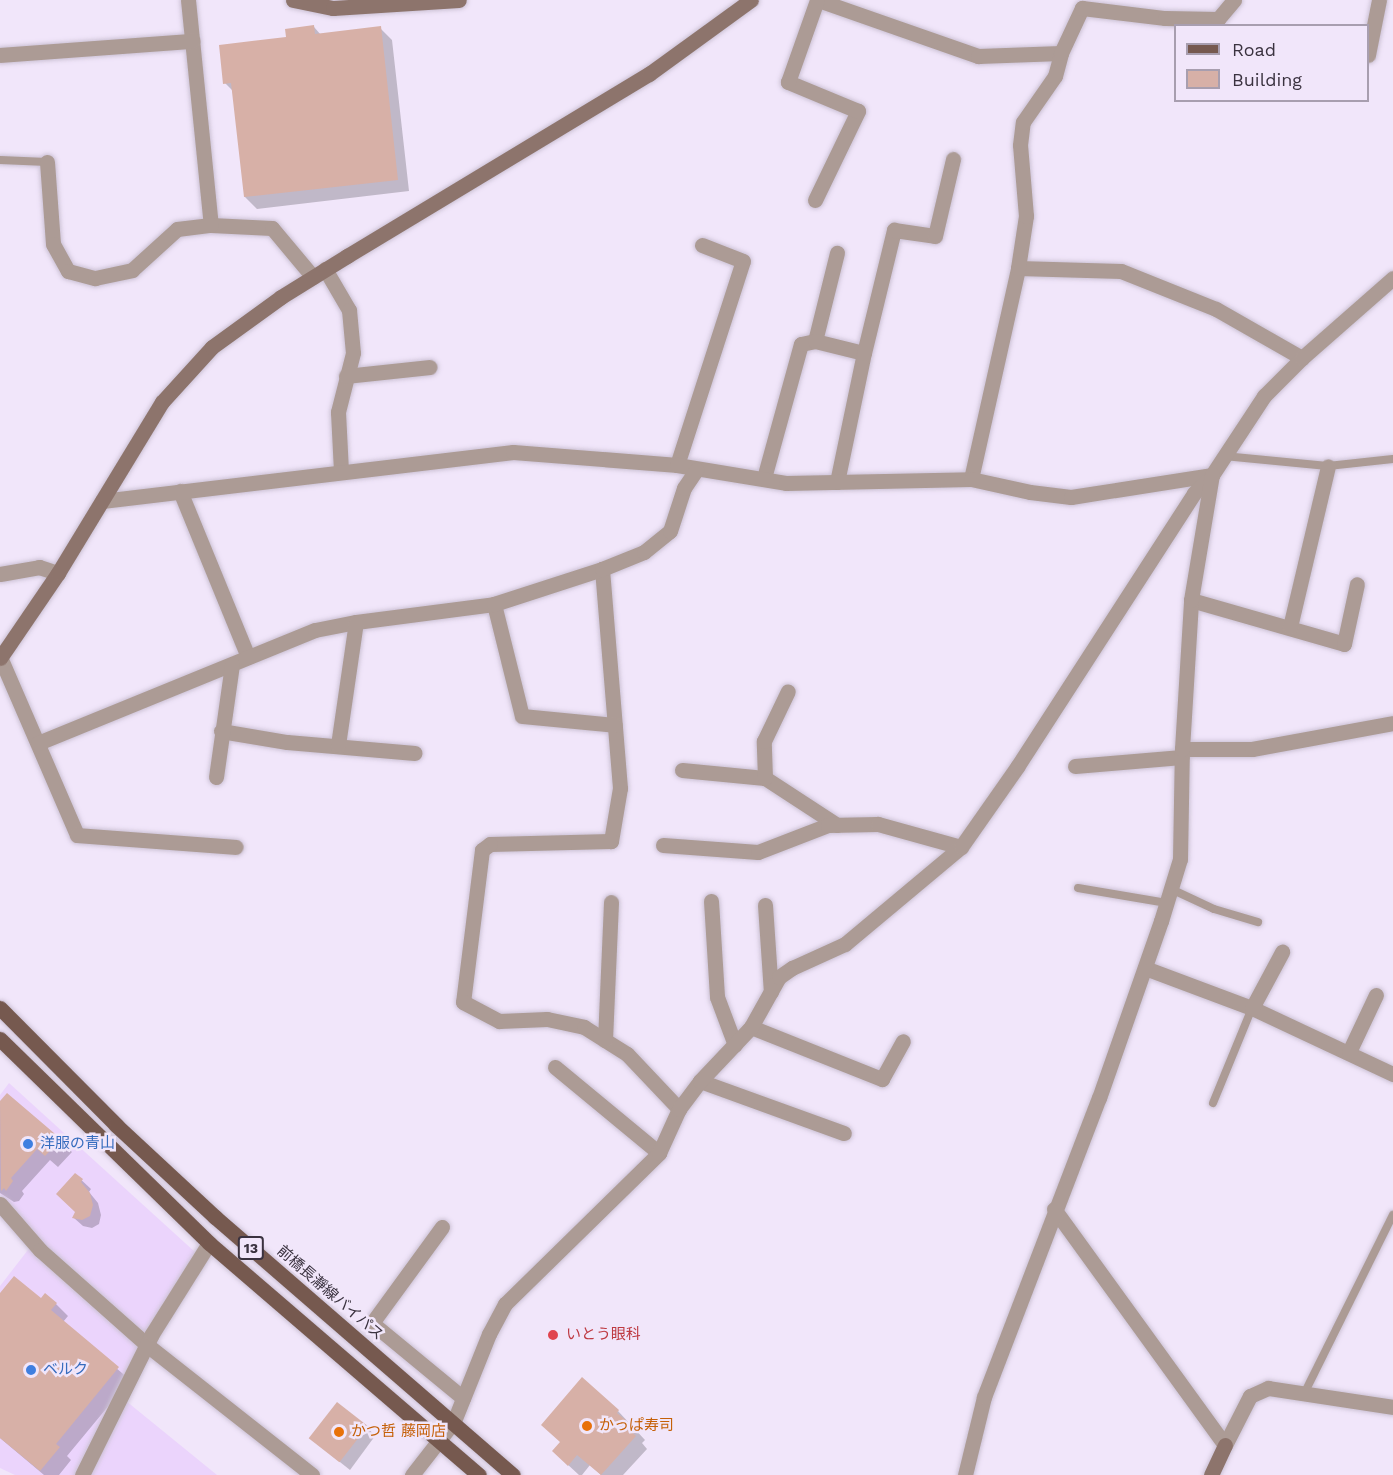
<!DOCTYPE html>
<html>
<head>
<meta charset="utf-8">
<style>
	body { margin:0 }
	#map { position:relative; width:1393px; height:1475px; overflow:hidden; background:#f1e6fa; font-family:"Work Sans","Noto Sans JP",sans-serif }
	div>[style] { position:absolute }
	.built>* { inset:0; background:#ebd4fc }
	.shadow>* { inset:0; background:#0003 }
	.building>* { inset:0; background:#d7b0a7; transform-origin:0 0 }
	.roads { filter:drop-shadow(0 0 2px #ccc2d5) drop-shadow(0 0 2px #ccc2d5) }
	.lane>* { height:8px; margin:-4px; padding:0 4px; transform-origin:4px; border-radius:4px; background:#ac9b95 }
	.street>* { height:15px; margin:-7.5px; padding:0 7.5px; transform-origin:7.5px; border-radius:7.5px; background:#ac9b95 }
	.secondary>* { height:15px; margin:-7.5px; padding:0 7.5px; transform-origin:7.5px; border-radius:7.5px; background:#8d746c }
	.primary>* { height:15px; margin:-7.5px; padding:0 7.5px; transform-origin:7.5px; border-radius:7.5px; background:#76594f }
	.dots>* { width:16px; height:16px; translate:-50% -50%; box-sizing:border-box; border:3px solid #f1e6fa; border-radius:50% }
	span { translate:-50% -50%; white-space:nowrap; text-align:center; line-height:1.15; -webkit-text-stroke:5px #f1e6fa; paint-order:stroke }
	.shield-label span { padding:2px 4px; background:#f1e6fa; border:2px solid; border-radius:4px; -webkit-text-stroke-width:0 }
	.shield-label { font-size:14px; color:#3a323f; font-weight:700 }
	.shop-label { font-size:15px; color:#366cbe }
	.left { translate:0 -50%; text-align:left }
	.street-label { font-size:15px; color:#3a323f }
	.health-label { font-size:15px; color:#be3a42 }
	.food-label { font-size:15px; color:#c56008 }
	.legend { position:absolute; left:1174px; top:24px; width:195px; height:78px; box-sizing:border-box; background:#f1e6fa; border:2px solid #a89eaf; margin:0; padding:8px 10px; list-style:none; font-size:18px; color:#3a323f }
	.legend li { display:flex; align-items:center; gap:12px; height:30px }
	.legend b { width:30px; border:2px solid #a89eaf }
</style>
</head>
<body>
<div id="map">
	<div class="built">
		<i style="clip-path:polygon(9px 1083px,195px 1252px,115px 1392px,217px 1475px,15px 1475px,0 1468px,0 1286px,38px 1237px,0 1194px,0 1095px)"></i>
	</div>
	<div class="shadow">
		<i style="clip-path:polygon(314px 27px,321px 35px,380px 28px,392px 40px,409px 191px,257px 209px,245px 197px,234px 92px,225px 83px,287px 38px)"></i>
		<i style="clip-path:polygon(7px 1095px,72px 1152px,58px 1167px,50px 1160px,22px 1191px,24px 1194px,19px 1201px,14px 1202px,0 1193px,0 1104px)"></i>
		<i style="clip-path:polygon(76px 1175px,91px 1189px,89px 1192px,98px 1203px,101px 1215px,99px 1224px,92px 1228px,83px 1226px,74px 1218px,77px 1212px)"></i>
		<i style="clip-path:polygon(0 1296px,56px 1304px,68px 1316px,63px 1322px,130px 1380px,67px 1456px,71px 1460px,59px 1475px,44px 1475px,0 1438px)"></i>
		<i style="clip-path:polygon(618px 1411px,645px 1440px,642px 1443px,647px 1449px,623px 1475px,601px 1475px,590px 1465px,582px 1475px,579px 1475px,566px 1463px)"></i>
		<i style="clip-path:polygon(367px 1427px,375px 1436px,350px 1470px,311px 1439px)"></i>
	</div>
	<div class="building">
		<i style="clip-path:polygon(314px 25px,315px 34px,381px 26px,398px 180px,244px 197px,231px 83px,223px 84px,219px 45px,286px 37px,285px 29px)"></i>
		<i style="clip-path:polygon(7px 1093px,61px 1139px,45px 1156px,37px 1149px,11px 1178px,13px 1181px,6px 1191px,4px 1188px,1px 1191px,0 1101px)"></i>
		<i style="clip-path:polygon(75px 1173px,83px 1179px,81px 1182px,90px 1193px,93px 1205px,90px 1216px,82px 1220px,72px 1218px,75px 1212px,56px 1194px)"></i>
		<i style="clip-path:polygon(14px 1276px,41px 1298px,45px 1293px,57px 1303px,51px 1310px,119px 1367px,56px 1444px,60px 1447px,40px 1471px,0 1438px,0 1293px)"></i>
		<i style="clip-path:polygon(582px 1377px,619px 1410px,617px 1413px,634px 1427px,631px 1431px,636px 1436px,601px 1475px,577px 1455px,568px 1466px,552px 1451px,560px 1442px,541px 1425px)"></i>
		<i style="left:337px;top:1402px;width:39px;height:46px;rotate:38deg"></i>
	</div>
	<div class="roads">
		<div class="lane">
			<i style="left:0;top:160px;width:47px;rotate:2.4deg"></i>
			<i style="left:1224px;top:456px;width:104px;rotate:5.5deg"></i>
			<i style="left:1328px;top:466px;width:65px;rotate:-6.1deg"></i>
			<i style="left:1078px;top:888px;width:90px;rotate:9.6deg"></i>
			<i style="left:1171px;top:889px;width:47px;rotate:24.9deg"></i>
			<i style="left:1214px;top:909px;width:46px;rotate:16.5deg"></i>
			<i style="left:1213px;top:1103px;width:103px;rotate:-67.7deg"></i>
			<i style="left:1304px;top:1394px;width:200px;rotate:-63.6deg"></i>
		</div>
		<div class="street">
			<i style="left:188px;top:0;width:226px;rotate:84.2deg"></i>
			<i style="left:211px;top:225px;width:61px;rotate:2.8deg"></i>
			<i style="left:272px;top:228px;width:64px;rotate:50.1deg"></i>
			<i style="left:818px;top:0;width:170px;rotate:19.3deg"></i>
			<i style="left:978px;top:56px;width:83px;rotate:-2.1deg"></i>
			<i style="left:0;top:55px;width:193px;rotate:-4.2deg"></i>
			<i style="left:1368px;top:55px;width:56px;rotate:-78.7deg"></i>
			<i style="left:47px;top:162px;width:82px;rotate:85.8deg"></i>
			<i style="left:53px;top:244px;width:31px;rotate:61deg"></i>
			<i style="left:68px;top:271px;width:28px;rotate:15deg"></i>
			<i style="left:95px;top:278px;width:38px;rotate:-12deg"></i>
			<i style="left:132px;top:270px;width:61px;rotate:-42.3deg"></i>
			<i style="left:177px;top:229px;width:34px;rotate:-7deg"></i>
			<i style="left:815px;top:200px;width:99px;rotate:-64.2deg"></i>
			<i style="left:858px;top:111px;width:76px;rotate:-157.5deg"></i>
			<i style="left:788px;top:82px;width:87px;rotate:-70.5deg"></i>
			<i style="left:1018px;top:268px;width:103px;rotate:1.7deg"></i>
			<i style="left:1121px;top:271px;width:102px;rotate:21.8deg"></i>
			<i style="left:1216px;top:309px;width:99px;rotate:29.7deg"></i>
			<i style="left:325px;top:269px;width:48px;rotate:59.7deg"></i>
			<i style="left:349px;top:310px;width:43px;rotate:84.7deg"></i>
			<i style="left:353px;top:353px;width:61px;rotate:104.3deg"></i>
			<i style="left:338px;top:412px;width:59px;rotate:87.1deg"></i>
			<i style="left:815px;top:341px;width:91px;rotate:-76deg"></i>
			<i style="left:346px;top:376px;width:84px;rotate:-6.1deg"></i>
			<i style="left:677px;top:465px;width:214px;rotate:-72.1deg"></i>
			<i style="left:743px;top:261px;width:44px;rotate:-158.7deg"></i>
			<i style="left:764px;top:478px;width:139px;rotate:-74.6deg"></i>
			<i style="left:801px;top:344px;width:14px;rotate:-12deg"></i>
			<i style="left:815px;top:341px;width:50px;rotate:13.8deg"></i>
			<i style="left:971px;top:479px;width:216px;rotate:-77.4deg"></i>
			<i style="left:1018px;top:268px;width:53px;rotate:-81.3deg"></i>
			<i style="left:1026px;top:216px;width:71px;rotate:-94.8deg"></i>
			<i style="left:1020px;top:145px;width:23px;rotate:-83deg"></i>
			<i style="left:1023px;top:122px;width:56px;rotate:-55.2deg"></i>
			<i style="left:1055px;top:76px;width:24px;rotate:-75deg"></i>
			<i style="left:1061px;top:53px;width:50px;rotate:-65deg"></i>
			<i style="left:1082px;top:8px;width:84px;rotate:6.9deg"></i>
			<i style="left:1165px;top:18px;width:53px;rotate:1.1deg"></i>
			<i style="left:1218px;top:19px;width:25px;rotate:-50deg"></i>
			<i style="left:837px;top:482px;width:132px;rotate:-78.2deg"></i>
			<i style="left:864px;top:353px;width:127px;rotate:-76.3deg"></i>
			<i style="left:894px;top:230px;width:41px;rotate:8.3deg"></i>
			<i style="left:935px;top:236px;width:79px;rotate:-76.8deg"></i>
			<i style="left:180px;top:491px;width:179px;rotate:67.7deg"></i>
			<i style="left:102px;top:501px;width:414px;rotate:-6.8deg"></i>
			<i style="left:513px;top:452px;width:165px;rotate:4.5deg"></i>
			<i style="left:677px;top:465px;width:110px;rotate:9.4deg"></i>
			<i style="left:786px;top:483px;width:185px;rotate:-1.2deg"></i>
			<i style="left:971px;top:479px;width:60px;rotate:12.4deg"></i>
			<i style="left:1030px;top:492px;width:41px;rotate:7deg"></i>
			<i style="left:1071px;top:497px;width:143px;rotate:-8.9deg"></i>
			<i style="left:602px;top:569px;width:220px;rotate:85.3deg"></i>
			<i style="left:620px;top:788px;width:54px;rotate:99.6deg"></i>
			<i style="left:611px;top:841px;width:121px;rotate:178.6deg"></i>
			<i style="left:490px;top:844px;width:10px;rotate:143deg"></i>
			<i style="left:482px;top:850px;width:153px;rotate:97.1deg"></i>
			<i style="left:463px;top:1002px;width:41px;rotate:27.8deg"></i>
			<i style="left:499px;top:1021px;width:48px;rotate:-2.4deg"></i>
			<i style="left:547px;top:1019px;width:38px;rotate:12deg"></i>
			<i style="left:584px;top:1027px;width:51px;rotate:32.1deg"></i>
			<i style="left:627px;top:1054px;width:76px;rotate:46.6deg"></i>
			<i style="left:0;top:574px;width:40px;rotate:-10deg"></i>
			<i style="left:39px;top:567px;width:20px;rotate:18deg"></i>
			<i style="left:1191px;top:600px;width:159px;rotate:16deg"></i>
			<i style="left:1344px;top:644px;width:61px;rotate:-77.8deg"></i>
			<i style="left:494px;top:604px;width:115px;rotate:76deg"></i>
			<i style="left:522px;top:716px;width:93px;rotate:5.5deg"></i>
			<i style="left:1290px;top:627px;width:165px;rotate:-76.7deg"></i>
			<i style="left:0;top:657px;width:194px;rotate:66.6deg"></i>
			<i style="left:77px;top:835px;width:159px;rotate:4.3deg"></i>
			<i style="left:221px;top:731px;width:67px;rotate:9.5deg"></i>
			<i style="left:287px;top:742px;width:128px;rotate:4.9deg"></i>
			<i style="left:38px;top:743px;width:299px;rotate:-22.2deg"></i>
			<i style="left:315px;top:630px;width:42px;rotate:-11deg"></i>
			<i style="left:356px;top:622px;width:139px;rotate:-7.4deg"></i>
			<i style="left:494px;top:604px;width:114px;rotate:-18deg"></i>
			<i style="left:602px;top:569px;width:45px;rotate:-22deg"></i>
			<i style="left:644px;top:552px;width:33px;rotate:-39deg"></i>
			<i style="left:670px;top:531px;width:45px;rotate:-72deg"></i>
			<i style="left:684px;top:488px;width:22px;rotate:-56deg"></i>
			<i style="left:338px;top:745px;width:124px;rotate:-81.7deg"></i>
			<i style="left:1182px;top:749px;width:70px"></i>
			<i style="left:1252px;top:749px;width:143px;rotate:-10.4deg"></i>
			<i style="left:1075px;top:766px;width:107px;rotate:-4.8deg"></i>
			<i style="left:682px;top:770px;width:83px;rotate:5.5deg"></i>
			<i style="left:765px;top:778px;width:86px;rotate:33.1deg"></i>
			<i style="left:216px;top:777px;width:114px;rotate:-81.9deg"></i>
			<i style="left:765px;top:778px;width:37px;rotate:-92deg"></i>
			<i style="left:764px;top:741px;width:55px;rotate:-64.4deg"></i>
			<i style="left:663px;top:845px;width:95px;rotate:4.2deg"></i>
			<i style="left:758px;top:852px;width:75px;rotate:-21.1deg"></i>
			<i style="left:828px;top:825px;width:50px;rotate:-1.1deg"></i>
			<i style="left:878px;top:824px;width:86px;rotate:15.5deg"></i>
			<i style="left:711px;top:901px;width:96px;rotate:86.4deg"></i>
			<i style="left:717px;top:997px;width:51px;rotate:69.4deg"></i>
			<i style="left:765px;top:905px;width:87px;rotate:86.1deg"></i>
			<i style="left:1145px;top:968px;width:114px;rotate:20.5deg"></i>
			<i style="left:1252px;top:1008px;width:156px;rotate:25.1deg"></i>
			<i style="left:1252px;top:1008px;width:64px;rotate:-61.8deg"></i>
			<i style="left:751px;top:1027px;width:141px;rotate:21.7deg"></i>
			<i style="left:882px;top:1079px;width:43px;rotate:-61.1deg"></i>
			<i style="left:605px;top:1040px;width:138px;rotate:-87.5deg"></i>
			<i style="left:1349px;top:1052px;width:63px;rotate:-64.7deg"></i>
			<i style="left:555px;top:1067px;width:135px;rotate:39.6deg"></i>
			<i style="left:700px;top:1081px;width:153px;rotate:19.9deg"></i>
			<i style="left:0;top:1204px;width:61px;rotate:49deg"></i>
			<i style="left:40px;top:1250px;width:143px;rotate:41.6deg"></i>
			<i style="left:147px;top:1345px;width:210px;rotate:38.2deg"></i>
			<i style="left:1054px;top:1209px;width:291px;rotate:54.1deg"></i>
			<i style="left:1225px;top:1445px;width:55px;rotate:-63deg"></i>
			<i style="left:1250px;top:1396px;width:20px;rotate:-24deg"></i>
			<i style="left:1268px;top:1388px;width:126px;rotate:8.6deg"></i>
			<i style="left:442px;top:1227px;width:119px;rotate:126.1deg"></i>
			<i style="left:372px;top:1323px;width:118px;rotate:39.5deg"></i>
			<i style="left:82px;top:1475px;width:157px;rotate:-63.6deg"></i>
			<i style="left:152px;top:1334px;width:107px;rotate:-57.9deg"></i>
			<i style="left:412px;top:1475px;width:68px;rotate:-52.1deg"></i>
			<i style="left:454px;top:1421px;width:94px;rotate:-68.1deg"></i>
			<i style="left:489px;top:1334px;width:34px;rotate:-62deg"></i>
			<i style="left:505px;top:1304px;width:216px;rotate:-44.4deg"></i>
			<i style="left:659px;top:1153px;width:48px;rotate:-65.6deg"></i>
			<i style="left:679px;top:1109px;width:35px;rotate:-53deg"></i>
			<i style="left:700px;top:1081px;width:74px;rotate:-46.6deg"></i>
			<i style="left:751px;top:1027px;width:57px;rotate:-60.8deg"></i>
			<i style="left:779px;top:977px;width:16px;rotate:-35deg"></i>
			<i style="left:792px;top:968px;width:58px;rotate:-24.4deg"></i>
			<i style="left:845px;top:944px;width:151px;rotate:-39.9deg"></i>
			<i style="left:961px;top:847px;width:98px;rotate:-55deg"></i>
			<i style="left:1017px;top:767px;width:326px;rotate:-57.1deg"></i>
			<i style="left:1194px;top:493px;width:25px;rotate:-45deg"></i>
			<i style="left:1212px;top:475px;width:95px;rotate:-56.6deg"></i>
			<i style="left:1264px;top:396px;width:54px;rotate:-45deg"></i>
			<i style="left:1302px;top:358px;width:121px;rotate:-41.3deg"></i>
			<i style="left:965px;top:1475px;width:80px;rotate:-76.3deg"></i>
			<i style="left:984px;top:1397px;width:320px;rotate:-69deg"></i>
			<i style="left:1099px;top:1098px;width:188px;rotate:-70.7deg"></i>
			<i style="left:1161px;top:921px;width:65px;rotate:-73deg"></i>
			<i style="left:1180px;top:859px;width:110px;rotate:-89deg"></i>
			<i style="left:1182px;top:749px;width:149px;rotate:-86.5deg"></i>
			<i style="left:1191px;top:600px;width:127px;rotate:-80.5deg"></i>
		</div>
		<div class="secondary">
			<i style="left:293px;top:0;width:41px;rotate:11.3deg"></i>
			<i style="left:333px;top:8px;width:126px;rotate:-3.6deg"></i>
			<i style="left:0;top:658px;width:103px;rotate:-55.7deg"></i>
			<i style="left:58px;top:573px;width:200px;rotate:-58.7deg"></i>
			<i style="left:162px;top:402px;width:74px;rotate:-47.7deg"></i>
			<i style="left:212px;top:347px;width:85px;rotate:-35.9deg"></i>
			<i style="left:281px;top:297px;width:78px;rotate:-31.8deg"></i>
			<i style="left:347px;top:256px;width:353px;rotate:-31.1deg"></i>
			<i style="left:649px;top:74px;width:126px;rotate:-36deg"></i>
			<i style="left:1211px;top:1475px;width:33px;rotate:-65deg"></i>
		</div>
		<div class="primary">
			<i style="left:0;top:1008px;width:165px;rotate:45.2deg"></i>
			<i style="left:116px;top:1125px;width:135px;rotate:42.9deg"></i>
			<i style="left:215px;top:1217px;width:394px;rotate:40.9deg"></i>
			<i style="left:0;top:1039px;width:292px;rotate:44.3deg"></i>
			<i style="left:209px;top:1243px;width:356px;rotate:40.7deg"></i>
		</div>
	</div>
	<div class="dots">
		<i style="left:28px;top:1144px;background:#3f7fe0"></i>
		<i style="left:553px;top:1335px;background:#e0444e"></i>
		<i style="left:31px;top:1370px;background:#3f7fe0"></i>
		<i style="left:587px;top:1426px;background:#e8710a"></i>
		<i style="left:339px;top:1432px;background:#e8710a"></i>
	</div>
	<div class="shield-label">
		<span style="left:251px;top:1248px">13</span>
	</div>
	<div class="shop-label">
		<span class="left" style="left:40px;top:1144px">洋服の青山</span>
		<span class="left" style="left:43px;top:1370px">ベルク</span>
	</div>
	<div class="street-label">
		<span style="left:330px;top:1293px;rotate:41deg">前橋長瀞線バイパス</span>
	</div>
	<div class="health-label">
		<span class="left" style="left:566px;top:1335px">いとう眼科</span>
	</div>
	<div class="food-label">
		<span class="left" style="left:599px;top:1426px">かっぱ寿司</span>
		<span class="left" style="left:351px;top:1432px">かつ哲 藤岡店</span>
	</div>
	<ul class="legend">
	<li><b style="height:8px;background:#76594f"></b>Road</li>
	<li><b style="height:16px;background:#d7b0a7"></b>Building</li>
	</ul>
</div>
</body>
</html>
